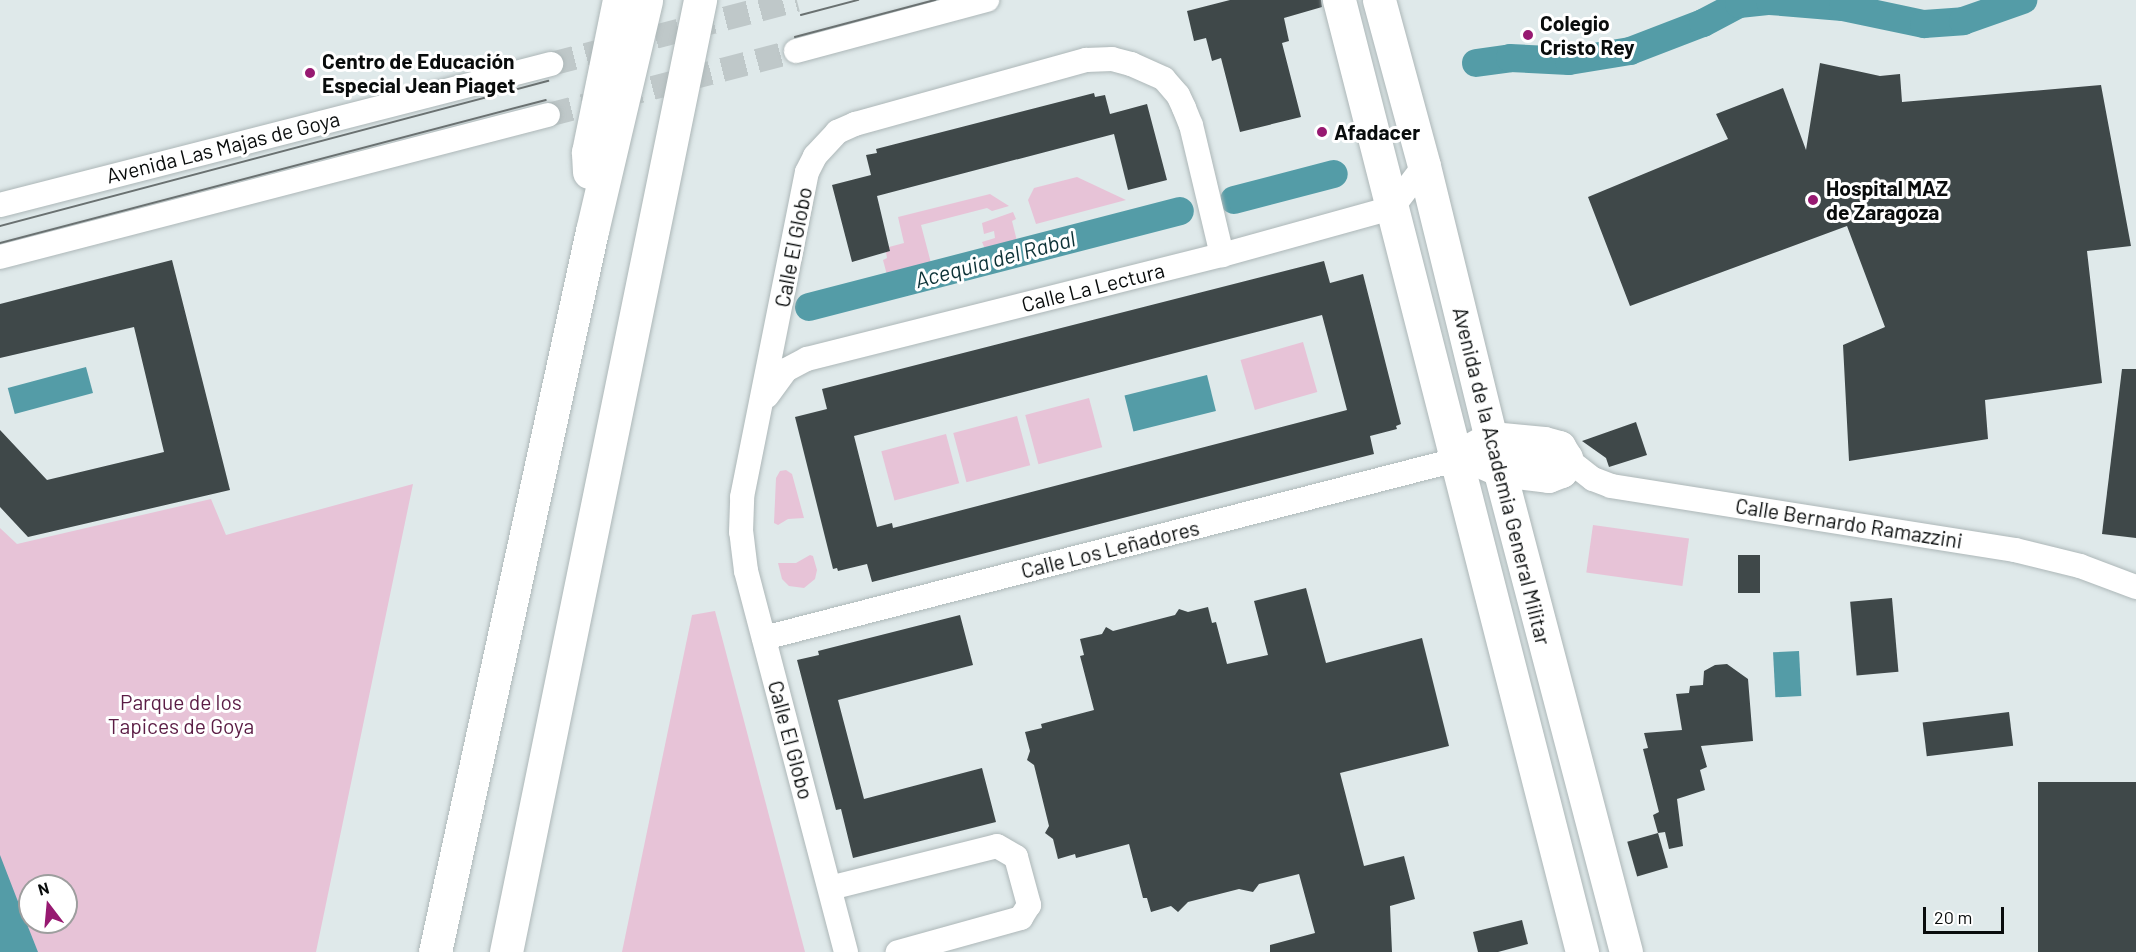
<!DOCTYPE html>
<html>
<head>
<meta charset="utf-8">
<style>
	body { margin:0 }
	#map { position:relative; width:2136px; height:952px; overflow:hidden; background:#dfe9ea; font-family:Barlow,sans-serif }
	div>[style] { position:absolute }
	.green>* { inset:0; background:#e7c3d7; transform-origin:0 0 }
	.water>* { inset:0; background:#549ca7; transform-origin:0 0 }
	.canal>* { height:28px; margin:-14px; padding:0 14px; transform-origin:14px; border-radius:14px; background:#549ca7 }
	.building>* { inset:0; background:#3f4849; transform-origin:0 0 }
	.minor-tunnel>* { height:24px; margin-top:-12px; transform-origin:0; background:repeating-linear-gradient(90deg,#bfc8c9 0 24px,transparent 0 36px) }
	.roads { filter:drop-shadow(0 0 2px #adb7b8) drop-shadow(0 0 2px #adb7b8) }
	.minor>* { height:24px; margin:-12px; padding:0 12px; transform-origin:12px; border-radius:12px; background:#fff }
	.secondary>* { height:33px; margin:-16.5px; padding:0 16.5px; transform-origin:16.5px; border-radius:16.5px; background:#fff }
	.trunk>* { height:33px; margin:-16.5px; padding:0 16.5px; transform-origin:16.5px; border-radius:16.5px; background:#fff }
	.tram>* { height:1.5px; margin:-0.75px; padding:0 0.75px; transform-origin:0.75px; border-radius:0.75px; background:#6a7171 }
	.dots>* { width:16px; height:16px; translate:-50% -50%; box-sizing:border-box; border:3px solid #fff; border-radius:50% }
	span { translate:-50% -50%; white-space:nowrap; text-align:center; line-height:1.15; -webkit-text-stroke:6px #fff; paint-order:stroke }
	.poi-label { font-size:21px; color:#090c0c; font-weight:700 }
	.left { translate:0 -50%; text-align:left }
	.street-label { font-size:21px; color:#090c0c }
	.park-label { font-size:21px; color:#5b1d45 }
	.water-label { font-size:22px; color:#0b3035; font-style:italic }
	.north { position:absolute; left:18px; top:874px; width:60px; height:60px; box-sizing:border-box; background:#fff; border:2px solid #9d9e9e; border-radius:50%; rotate:344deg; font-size:16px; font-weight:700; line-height:24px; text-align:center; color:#090c0c }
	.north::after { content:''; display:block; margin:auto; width:21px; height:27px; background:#971971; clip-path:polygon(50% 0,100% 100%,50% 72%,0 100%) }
	.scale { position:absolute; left:1923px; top:907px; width:81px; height:27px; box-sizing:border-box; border:3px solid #090c0c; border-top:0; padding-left:8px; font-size:18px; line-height:21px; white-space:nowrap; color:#090c0c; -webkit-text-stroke:4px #fff; paint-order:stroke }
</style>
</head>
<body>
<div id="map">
	<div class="green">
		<i style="clip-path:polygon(1077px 177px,1126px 200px,1036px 224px,1028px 200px,1034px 188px)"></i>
		<i style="clip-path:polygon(990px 194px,1009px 206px,992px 211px,987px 208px,921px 225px,931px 263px,887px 275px,883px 260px,887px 258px,886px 252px,890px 251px,889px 247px,904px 243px,898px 217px)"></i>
		<i style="clip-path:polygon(1013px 212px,1016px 219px,1012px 221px,1017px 241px,985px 249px,982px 242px,995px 238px,994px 231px,984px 234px,982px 223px)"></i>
		<i style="left:1303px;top:342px;width:52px;height:65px;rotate:74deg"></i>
		<i style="left:1089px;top:398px;width:51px;height:66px;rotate:75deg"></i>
		<i style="left:1017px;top:416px;width:51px;height:66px;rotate:75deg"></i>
		<i style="left:946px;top:434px;width:51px;height:67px;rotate:75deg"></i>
		<i style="clip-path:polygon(786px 470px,792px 474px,804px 518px,788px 519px,778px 525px,774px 523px,776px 478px,780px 471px)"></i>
		<i style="clip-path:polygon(evenodd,413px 484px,316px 952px,0 952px,0 528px,17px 544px,211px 499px,226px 535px,413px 484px,30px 886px,66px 886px,66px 922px,30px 922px,30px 886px)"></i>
		<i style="left:1593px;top:525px;width:97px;height:48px;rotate:8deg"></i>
		<i style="clip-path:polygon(810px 555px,813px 556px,817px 570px,815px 579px,804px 588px,789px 586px,782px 579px,778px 563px,796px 563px)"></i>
		<i style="clip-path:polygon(715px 611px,805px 952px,622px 952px,692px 615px)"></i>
	</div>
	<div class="water">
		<i style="left:86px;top:367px;width:27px;height:81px;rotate:75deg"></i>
		<i style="left:1207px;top:375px;width:37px;height:85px;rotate:76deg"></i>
		<i style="left:1799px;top:651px;width:45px;height:26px;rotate:87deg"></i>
		<i style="clip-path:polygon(0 855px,17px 899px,38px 952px,0 952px)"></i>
	</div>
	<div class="canal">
		<i style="left:1476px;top:63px;width:34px;rotate:-8deg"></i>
		<i style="left:1510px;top:58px;width:59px;rotate:2.9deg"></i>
		<i style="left:1569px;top:61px;width:62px;rotate:-9.3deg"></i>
		<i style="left:1630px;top:51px;width:78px;rotate:-21deg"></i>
		<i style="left:1703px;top:23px;width:41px;rotate:-27.8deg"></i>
		<i style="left:1739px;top:4px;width:31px;rotate:-6deg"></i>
		<i style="left:1770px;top:1px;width:73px;rotate:4.7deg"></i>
		<i style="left:1843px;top:7px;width:83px;rotate:11.9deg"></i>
		<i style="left:1924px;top:24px;width:39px;rotate:-4deg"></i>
		<i style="left:1963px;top:21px;width:64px;rotate:-19.3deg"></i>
		<i style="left:1234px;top:200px;width:103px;rotate:-14.6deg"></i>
		<i style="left:809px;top:307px;width:383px;rotate:-14.5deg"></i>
	</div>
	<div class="building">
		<i style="clip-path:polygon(1230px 0,1321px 0,1322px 7px,1284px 18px,1289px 41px,1282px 43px,1301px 117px,1240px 132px,1221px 58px,1212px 61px,1206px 38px,1194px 41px,1187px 11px)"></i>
		<i style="clip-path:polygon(1820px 63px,1880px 76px,1900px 74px,1902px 102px,2101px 85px,2131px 246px,2087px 251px,2102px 383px,1985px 400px,1988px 439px,1849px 461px,1843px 345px,1885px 327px,1847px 226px,1630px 306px,1588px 197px,1728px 139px,1716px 114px,1783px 88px,1806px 150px)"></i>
		<i style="clip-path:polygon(1094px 93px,1095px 97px,1105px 95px,1110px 114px,1147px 104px,1167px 180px,1128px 190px,1114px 134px,877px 196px,890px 251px,852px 262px,832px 185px,871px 175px,866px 155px,877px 153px,876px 149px)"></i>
		<i style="clip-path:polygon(172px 260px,230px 490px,28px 537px,0 507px,0 430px,47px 480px,164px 452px,134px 327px,0 358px,0 304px)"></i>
		<i style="clip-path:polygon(evenodd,1324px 261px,1330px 283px,1363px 274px,1401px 424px,1396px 426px,1397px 429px,1370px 436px,1374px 454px,872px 582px,867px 564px,838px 571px,837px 568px,833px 569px,795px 417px,827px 409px,822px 389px,1324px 261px,1322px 315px,1347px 410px,893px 528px,892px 523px,877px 527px,854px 436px,1322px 315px)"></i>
		<i style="clip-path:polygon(2122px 369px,2136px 369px,2136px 538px,2102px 534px)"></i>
		<i style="clip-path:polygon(1636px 422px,1647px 455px,1609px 467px,1606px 458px,1582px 441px)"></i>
		<i style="left:1738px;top:555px;width:22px;height:38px"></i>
		<i style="clip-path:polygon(1306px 588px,1326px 663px,1422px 638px,1449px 746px,1340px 773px,1364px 866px,1404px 856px,1415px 899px,1390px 906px,1392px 952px,1270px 952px,1270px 945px,1315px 933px,1299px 874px,1259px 884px,1253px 892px,1239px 889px,1188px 902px,1178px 912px,1171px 906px,1151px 912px,1147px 898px,1143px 898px,1129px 844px,1076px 858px,1075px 854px,1058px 859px,1053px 839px,1045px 833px,1049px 826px,1034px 765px,1027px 760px,1030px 751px,1025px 732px,1042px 728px,1041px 724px,1094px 710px,1080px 656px,1084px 655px,1080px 639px,1102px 634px,1106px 627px,1113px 631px,1175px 615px,1179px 609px,1188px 612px,1208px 607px,1212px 623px,1216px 622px,1227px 664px,1268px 655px,1254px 601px)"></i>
		<i style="left:1892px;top:598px;width:74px;height:42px;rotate:85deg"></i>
		<i style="clip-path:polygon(960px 615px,973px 665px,838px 700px,864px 799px,982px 768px,996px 822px,853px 858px,841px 809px,836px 810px,797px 660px,819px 655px,818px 651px)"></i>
		<i style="clip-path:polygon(1727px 664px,1748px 679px,1753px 741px,1701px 746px,1707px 767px,1700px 770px,1705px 790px,1677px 799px,1683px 846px,1669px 849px,1665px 832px,1658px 833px,1653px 815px,1659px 812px,1643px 749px,1648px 748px,1644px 733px,1682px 730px,1676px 694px,1689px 693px,1690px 686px,1703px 685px,1704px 671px,1715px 665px)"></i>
		<i style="left:2009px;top:712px;width:34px;height:87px;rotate:83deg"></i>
		<i style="left:2136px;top:782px;width:170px;height:98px;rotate:90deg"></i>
		<i style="left:1658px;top:833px;width:36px;height:32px;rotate:74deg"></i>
		<i style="clip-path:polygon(1522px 920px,1528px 944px,1498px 952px,1478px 952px,1473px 932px)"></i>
	</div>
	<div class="minor-tunnel">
		<i style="left:551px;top:64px;width:254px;rotate:-14.6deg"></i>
		<i style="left:548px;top:115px;width:256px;rotate:-14.5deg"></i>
	</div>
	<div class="roads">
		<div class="minor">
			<i style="left:796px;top:51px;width:198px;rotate:-15deg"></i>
			<i style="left:0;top:205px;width:569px;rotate:-14.35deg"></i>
			<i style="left:0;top:257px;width:566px;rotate:-14.53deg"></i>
			<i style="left:767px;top:396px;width:32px;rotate:-54deg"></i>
			<i style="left:786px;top:370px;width:24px;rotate:-28deg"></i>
			<i style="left:807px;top:359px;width:428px;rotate:-14.1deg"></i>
			<i style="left:1222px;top:255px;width:176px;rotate:-15.5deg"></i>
			<i style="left:1392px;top:208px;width:53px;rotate:-52.7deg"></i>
			<i style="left:1566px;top:458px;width:34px;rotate:38deg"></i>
			<i style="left:1593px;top:479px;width:19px;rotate:21deg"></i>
			<i style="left:1611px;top:486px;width:409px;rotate:9deg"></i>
			<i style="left:2015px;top:550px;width:67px;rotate:13.8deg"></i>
			<i style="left:2080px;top:566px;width:60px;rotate:20.6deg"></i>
			<i style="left:764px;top:638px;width:715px;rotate:-14.43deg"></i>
			<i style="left:830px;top:888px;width:172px;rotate:-14.1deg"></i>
			<i style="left:997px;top:846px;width:22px;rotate:30deg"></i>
			<i style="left:1016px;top:857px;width:50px;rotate:74.8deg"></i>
			<i style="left:1029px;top:905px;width:15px;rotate:122deg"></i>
			<i style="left:1021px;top:918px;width:128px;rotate:164.5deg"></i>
			<i style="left:846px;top:952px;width:394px;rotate:-104.7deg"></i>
			<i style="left:746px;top:571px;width:39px;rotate:-97deg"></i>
			<i style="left:741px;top:532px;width:35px;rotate:-88deg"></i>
			<i style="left:742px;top:497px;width:331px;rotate:-78.7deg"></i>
			<i style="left:807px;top:172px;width:18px;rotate:-63deg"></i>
			<i style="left:815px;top:156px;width:33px;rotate:-47deg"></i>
			<i style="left:837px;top:132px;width:20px;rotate:-24deg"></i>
			<i style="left:855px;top:124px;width:240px;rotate:-15.5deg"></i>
			<i style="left:1086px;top:60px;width:26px;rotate:-2deg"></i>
			<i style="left:1112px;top:59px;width:20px;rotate:15deg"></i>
			<i style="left:1131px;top:64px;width:36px;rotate:24deg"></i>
			<i style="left:1164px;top:79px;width:21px;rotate:49deg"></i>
			<i style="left:1178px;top:95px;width:14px;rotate:65deg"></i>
			<i style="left:1184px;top:108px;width:18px;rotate:68deg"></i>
			<i style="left:1191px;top:125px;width:134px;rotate:76.6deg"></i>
		</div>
		<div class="secondary">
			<i style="left:1339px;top:0;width:983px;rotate:75.68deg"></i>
			<i style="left:1379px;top:0;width:172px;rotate:74.8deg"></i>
			<i style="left:1424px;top:166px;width:280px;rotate:76.2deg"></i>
			<i style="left:1491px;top:438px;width:531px;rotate:75.28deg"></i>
			<i style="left:1475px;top:447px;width:18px;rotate:-29deg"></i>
			<i style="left:1491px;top:438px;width:53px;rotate:5.4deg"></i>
			<i style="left:1544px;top:443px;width:16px;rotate:15deg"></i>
			<i style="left:1559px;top:447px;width:13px;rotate:58deg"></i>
			<i style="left:1566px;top:458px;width:14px;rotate:111deg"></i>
			<i style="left:1561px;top:471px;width:14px;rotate:159deg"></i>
			<i style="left:1548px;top:476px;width:48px;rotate:-172.9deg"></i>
			<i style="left:1500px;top:470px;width:20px;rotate:-156deg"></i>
		</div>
		<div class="trunk">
			<i style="left:589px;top:172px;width:20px;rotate:-93deg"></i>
			<i style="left:588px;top:152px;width:155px;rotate:-78.5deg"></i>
			<i style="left:435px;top:952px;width:738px;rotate:-77.72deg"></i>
			<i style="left:592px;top:231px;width:237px;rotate:-76.8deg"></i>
			<i style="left:506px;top:952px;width:972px;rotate:-78.48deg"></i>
		</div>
	</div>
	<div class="tram">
		<i style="left:801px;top:15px;width:59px;rotate:-14.7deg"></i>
		<i style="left:795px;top:37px;width:145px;rotate:-14.8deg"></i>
		<i style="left:0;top:226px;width:567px;rotate:-14.82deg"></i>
		<i style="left:0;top:243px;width:564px;rotate:-14.68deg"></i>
	</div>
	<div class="dots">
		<i style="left:1528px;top:35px;background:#971971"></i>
		<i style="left:310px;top:73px;background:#971971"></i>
		<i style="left:1322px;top:132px;background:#971971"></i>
		<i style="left:1813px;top:200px;background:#971971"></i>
	</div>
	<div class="poi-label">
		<span class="left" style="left:1540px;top:35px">Colegio<br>Cristo Rey</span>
		<span class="left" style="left:322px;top:73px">Centro de Educación<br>Especial Jean Piaget</span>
		<span class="left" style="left:1334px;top:132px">Afadacer</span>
		<span class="left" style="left:1826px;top:200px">Hospital MAZ<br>de Zaragoza</span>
	</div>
	<div class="street-label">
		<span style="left:223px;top:147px;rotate:-14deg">Avenida Las Majas de Goya</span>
		<span style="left:793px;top:247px;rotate:-79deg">Calle El Globo</span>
		<span style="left:1093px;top:287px;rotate:-14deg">Calle La Lectura</span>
		<span style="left:1502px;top:476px;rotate:76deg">Avenida de la Academia General Militar</span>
		<span style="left:1849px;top:523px;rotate:9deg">Calle Bernardo Ramazzini</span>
		<span style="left:1110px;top:549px;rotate:-14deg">Calle Los Leñadores</span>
		<span style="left:791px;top:740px;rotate:75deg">Calle El Globo</span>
	</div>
	<div class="park-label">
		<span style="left:181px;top:714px">Parque de los<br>Tapices de Goya</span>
	</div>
	<div class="water-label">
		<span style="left:995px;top:259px;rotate:-15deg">Acequia del Rabal</span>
	</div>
	<div class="north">N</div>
	<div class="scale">20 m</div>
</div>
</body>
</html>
